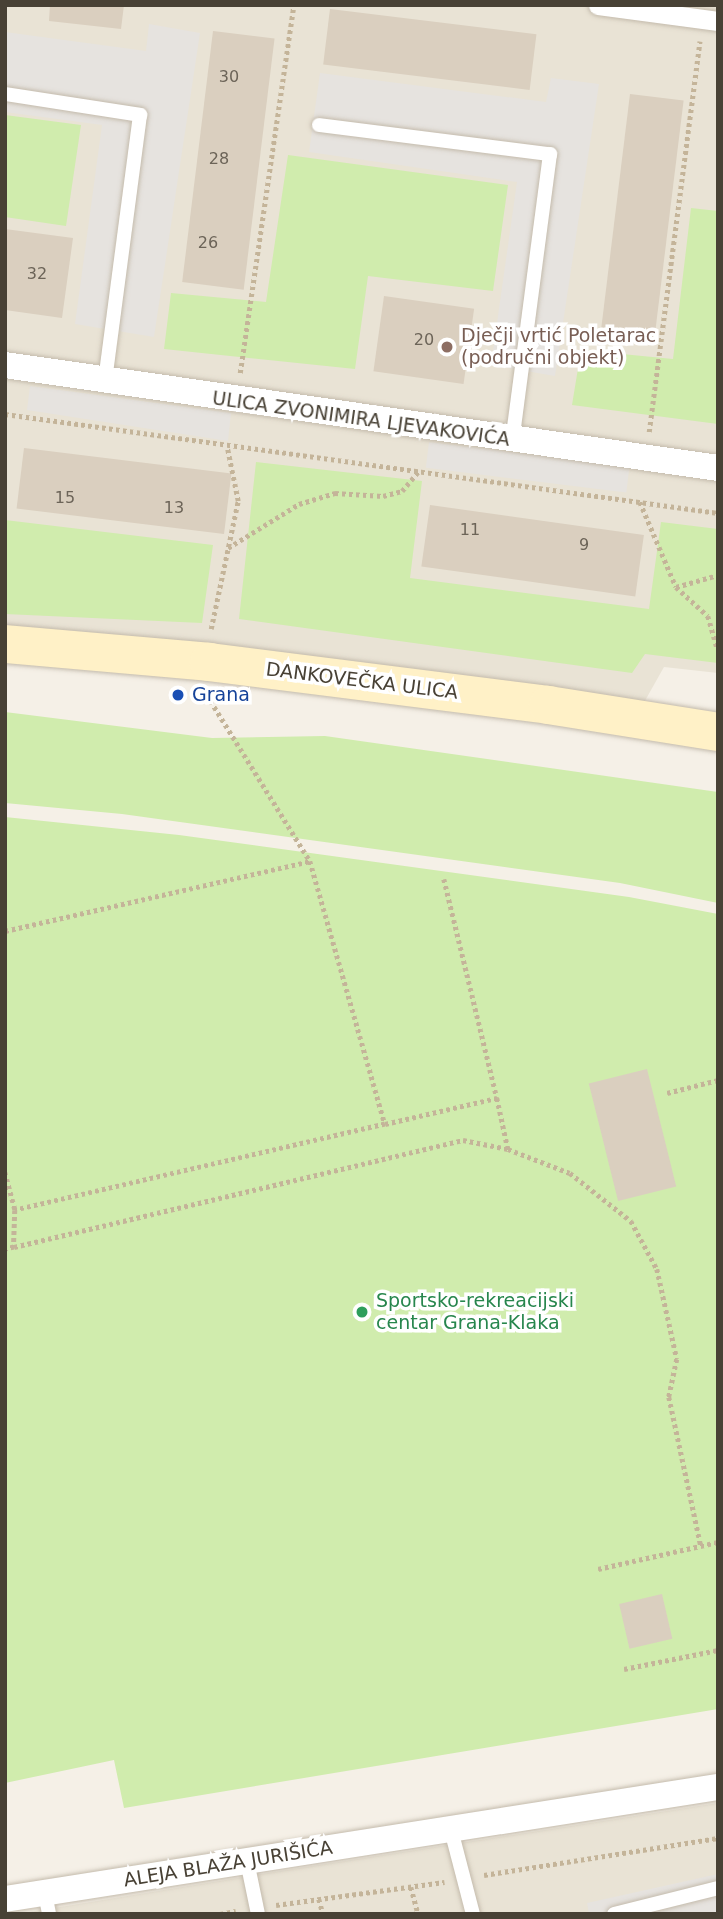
<!DOCTYPE html>
<html>
<head>
<meta charset="utf-8">
<style>
	body { margin:0 }
	#map { position:relative; width:723px; height:1919px; overflow:hidden; background:#f5f0e7; font-family:"DejaVu Sans",sans-serif }
	div>[style] { position:absolute }
	.residential>* { inset:0; background:#e9e3d5 }
	.green>* { inset:0; background:#d0ecad }
	.parking>* { inset:0; background:#e6e3df; transform-origin:0 0 }
	.building>* { inset:0; background:#dacfbf; transform-origin:0 0 }
	.path>* { height:4.5px; margin-top:-2.25px; transform-origin:0; background:repeating-linear-gradient(90deg,#c4b499 0 3.5px,transparent 0 7px) }
	.roads { filter:drop-shadow(0 0 2px #c4bbac) drop-shadow(0 0 2px #c4bbac) }
	.service>* { height:14px; margin:-7px; padding:0 7px; transform-origin:7px; border-radius:7px; background:#fff }
	.pedestrian>* { height:19px; margin:-9.5px; padding:0 9.5px; transform-origin:9.5px; border-radius:9.5px; background:#fff }
	.minor>* { height:26px; margin:-13px; padding:0 13px; transform-origin:13px; border-radius:13px; background:#fff }
	.secondary>* { height:38px; margin:-19px; padding:0 19px; transform-origin:19px; border-radius:19px; background:#fff1c7 }
	.dots>* { width:19px; height:19px; translate:-50% -50%; box-sizing:border-box; border:4px solid #fff; border-radius:50% }
	span { translate:-50% -50%; white-space:nowrap; text-align:center; line-height:1.15; -webkit-text-stroke:7px #fff; paint-order:stroke }
	.number-label { font-size:16px; color:#6c6458 }
	.number-label span { -webkit-text-stroke-width:0 }
	.education-label { font-size:19px; color:#785e54 }
	.left { translate:0 -50%; text-align:left }
	.street-label { font-size:19px; color:#484135 }
	.transit-label { font-size:19px; color:#164399 }
	.leisure-label { font-size:19px; color:#27864d }
	.frame { position:absolute; inset:0; border:7px solid #484135; pointer-events:none }
</style>
</head>
<body>
<div id="map">
	<div class="residential">
		<i style="clip-path:polygon(5px 5px,718px 5px,718px 673px,664px 667px,642px 706px,5px 632px)"></i>
		<i style="clip-path:polygon(718px 1803px,718px 1914px,17px 1914px,274px 1872px)"></i>
	</div>
	<div class="green">
		<i style="clip-path:polygon(5px 115px,81px 125px,66px 226px,5px 217px)"></i>
		<i style="clip-path:polygon(288px 155px,508px 185px,493px 291px,368px 276px,355px 369px,164px 349px,171px 293px,266px 302px)"></i>
		<i style="clip-path:polygon(691px 208px,718px 211px,718px 424px,572px 405px,581px 350px,673px 359px)"></i>
		<i style="clip-path:polygon(256px 462px,422px 481px,410px 578px,649px 609px,661px 522px,718px 529px,718px 663px,645px 654px,632px 673px,239px 619px)"></i>
		<i style="clip-path:polygon(5px 520px,213px 545px,202px 623px,5px 614px)"></i>
		<i style="clip-path:polygon(5px 712px,212px 738px,325px 736px,718px 792px,718px 903px,620px 883px,122px 814px,5px 803px)"></i>
		<i style="clip-path:polygon(5px 817px,179px 835px,629px 897px,718px 914px,718px 1709px,124px 1808px,114px 1760px,5px 1783px)"></i>
	</div>
	<div class="parking">
		<i style="clip-path:polygon(149px 24px,200px 33px,154px 337px,75px 324px,102px 125px,5px 112px,5px 32px,146px 51px)"></i>
		<i style="clip-path:polygon(320px 73px,546px 102px,551px 78px,599px 84px,555px 376px,491px 365px,517px 182px,309px 152px)"></i>
		<i style="clip-path:polygon(30px 386px,231px 413px,228px 441px,27px 410px)"></i>
		<i style="left:429px;top:442px;width:202px;height:26px;rotate:7deg"></i>
		<i style="clip-path:polygon(718px 1874px,718px 1914px,589px 1914px,587px 1903px)"></i>
	</div>
	<div class="building">
		<i style="clip-path:polygon(50px 5px,124px 5px,121px 29px,49px 21px)"></i>
		<i style="left:330px;top:9px;width:208px;height:56px;rotate:7deg"></i>
		<i style="left:213px;top:31px;width:62px;height:253px;rotate:7deg"></i>
		<i style="left:630px;top:94px;width:54px;height:246px;rotate:7deg"></i>
		<i style="clip-path:polygon(5px 229px,73px 238px,62px 318px,5px 310px)"></i>
		<i style="left:384px;top:296px;width:91px;height:76px;rotate:8deg"></i>
		<i style="left:24px;top:448px;width:209px;height:61px;rotate:7deg"></i>
		<i style="left:430px;top:505px;width:216px;height:62px;rotate:8deg"></i>
		<i style="left:647px;top:1069px;width:121px;height:60px;rotate:76deg"></i>
		<i style="left:662px;top:1594px;width:46px;height:44px;rotate:77deg"></i>
	</div>
	<div class="path">
		<i style="left:240px;top:373px;width:372px;rotate:-81.7deg"></i>
		<i style="left:5px;top:414px;width:720px;rotate:7.9deg"></i>
		<i style="left:649px;top:432px;width:394px;rotate:-82.6deg"></i>
		<i style="left:640px;top:502px;width:92px;rotate:67deg"></i>
		<i style="left:676px;top:587px;width:43px;rotate:42.2deg"></i>
		<i style="left:708px;top:616px;width:35px;rotate:74deg"></i>
		<i style="left:228px;top:548px;width:84px;rotate:-31.8deg"></i>
		<i style="left:299px;top:504px;width:38px;rotate:-17deg"></i>
		<i style="left:335px;top:493px;width:48px;rotate:3.6deg"></i>
		<i style="left:383px;top:496px;width:20px;rotate:-15deg"></i>
		<i style="left:402px;top:491px;width:25px;rotate:-50deg"></i>
		<i style="left:676px;top:587px;width:44px;rotate:-15.9deg"></i>
		<i style="left:211px;top:629px;width:131px;rotate:-78.1deg"></i>
		<i style="left:238px;top:501px;width:55px;rotate:-101.5deg"></i>
		<i style="left:207px;top:695px;width:195px;rotate:58.2deg"></i>
		<i style="left:444px;top:879px;width:225px;rotate:76.4deg"></i>
		<i style="left:5px;top:931px;width:313px;rotate:-12.9deg"></i>
		<i style="left:310px;top:861px;width:273px;rotate:74.1deg"></i>
		<i style="left:385px;top:1124px;width:380px;rotate:166.9deg"></i>
		<i style="left:667px;top:1093px;width:53px;rotate:-14.3deg"></i>
		<i style="left:385px;top:1124px;width:115px;rotate:-13.1deg"></i>
		<i style="left:497px;top:1098px;width:52px;rotate:77.8deg"></i>
		<i style="left:5px;top:1172px;width:39px;rotate:75deg"></i>
		<i style="left:15px;top:1210px;width:37px;rotate:92deg"></i>
		<i style="left:14px;top:1247px;width:9px;rotate:167deg"></i>
		<i style="left:14px;top:1247px;width:462px;rotate:-13.4deg"></i>
		<i style="left:463px;top:1140px;width:46px;rotate:11.3deg"></i>
		<i style="left:508px;top:1149px;width:66px;rotate:21.2deg"></i>
		<i style="left:570px;top:1173px;width:78px;rotate:38.2deg"></i>
		<i style="left:631px;top:1221px;width:55px;rotate:61.6deg"></i>
		<i style="left:657px;top:1269px;width:92px;rotate:77.5deg"></i>
		<i style="left:677px;top:1359px;width:39px;rotate:102deg"></i>
		<i style="left:669px;top:1397px;width:152px;rotate:77.9deg"></i>
		<i style="left:598px;top:1569px;width:123px;rotate:-12.7deg"></i>
		<i style="left:624px;top:1669px;width:96px;rotate:-11.4deg"></i>
		<i style="left:484px;top:1875px;width:237px;rotate:-9deg"></i>
		<i style="left:411px;top:1887px;width:28px;rotate:75deg"></i>
		<i style="left:319px;top:1899px;width:16px;rotate:75deg"></i>
		<i style="left:276px;top:1905px;width:170px;rotate:-7.8deg"></i>
		<i style="left:220px;top:1914px;width:16px;rotate:-11deg"></i>
	</div>
	<div class="roads">
		<div class="service">
			<i style="left:5px;top:94px;width:137px;rotate:8.8deg"></i>
			<i style="left:140px;top:115px;width:268px;rotate:97.5deg"></i>
			<i style="left:319px;top:125px;width:233px;rotate:7.2deg"></i>
			<i style="left:550px;top:154px;width:290px;rotate:97.5deg"></i>
			<i style="left:450px;top:1826px;width:91px;rotate:75.4deg"></i>
			<i style="left:247px;top:1861px;width:54px;rotate:78.3deg"></i>
			<i style="left:45px;top:1893px;width:21px;rotate:79deg"></i>
			<i style="left:614px;top:1914px;width:107px;rotate:-14deg"></i>
		</div>
		<div class="pedestrian">
			<i style="left:598px;top:5px;width:121px;rotate:7.6deg"></i>
		</div>
		<div class="minor">
			<i style="left:5px;top:365px;width:720px;rotate:8.22deg"></i>
			<i style="left:5px;top:1899px;width:722px;rotate:-8.93deg"></i>
		</div>
		<div class="secondary">
			<i style="left:5px;top:644px;width:205px;rotate:5deg"></i>
			<i style="left:209px;top:662px;width:342px;rotate:7.2deg"></i>
			<i style="left:548px;top:705px;width:172px;rotate:9deg"></i>
		</div>
	</div>
	<div class="dots">
		<i style="left:447px;top:347px;background:#8d6e63"></i>
		<i style="left:178px;top:695px;background:#1a4fb4"></i>
		<i style="left:362px;top:1312px;background:#2e9e5b"></i>
	</div>
	<div class="number-label">
		<span style="left:229px;top:77px">30</span>
		<span style="left:219px;top:159px">28</span>
		<span style="left:208px;top:243px">26</span>
		<span style="left:37px;top:274px">32</span>
		<span style="left:424px;top:340px">20</span>
		<span style="left:65px;top:498px">15</span>
		<span style="left:174px;top:508px">13</span>
		<span style="left:470px;top:530px">11</span>
		<span style="left:584px;top:545px">9</span>
	</div>
	<div class="education-label">
		<span class="left" style="left:461px;top:347px">Dječji vrtić Poletarac<br>(područni objekt)</span>
	</div>
	<div class="street-label">
		<span style="left:361px;top:419px;rotate:8deg">ULICA ZVONIMIRA LJEVAKOVIĆA</span>
		<span style="left:362px;top:681px;rotate:7deg">DANKOVEČKA ULICA</span>
		<span style="left:228px;top:1864px;rotate:-9deg">ALEJA BLAŽA JURIŠIĆA</span>
	</div>
	<div class="transit-label">
		<span class="left" style="left:192px;top:695px">Grana</span>
	</div>
	<div class="leisure-label">
		<span class="left" style="left:376px;top:1312px">Sportsko-rekreacijski<br>centar Grana-Klaka</span>
	</div>
	<div class="frame"></div>
</div>
</body>
</html>
